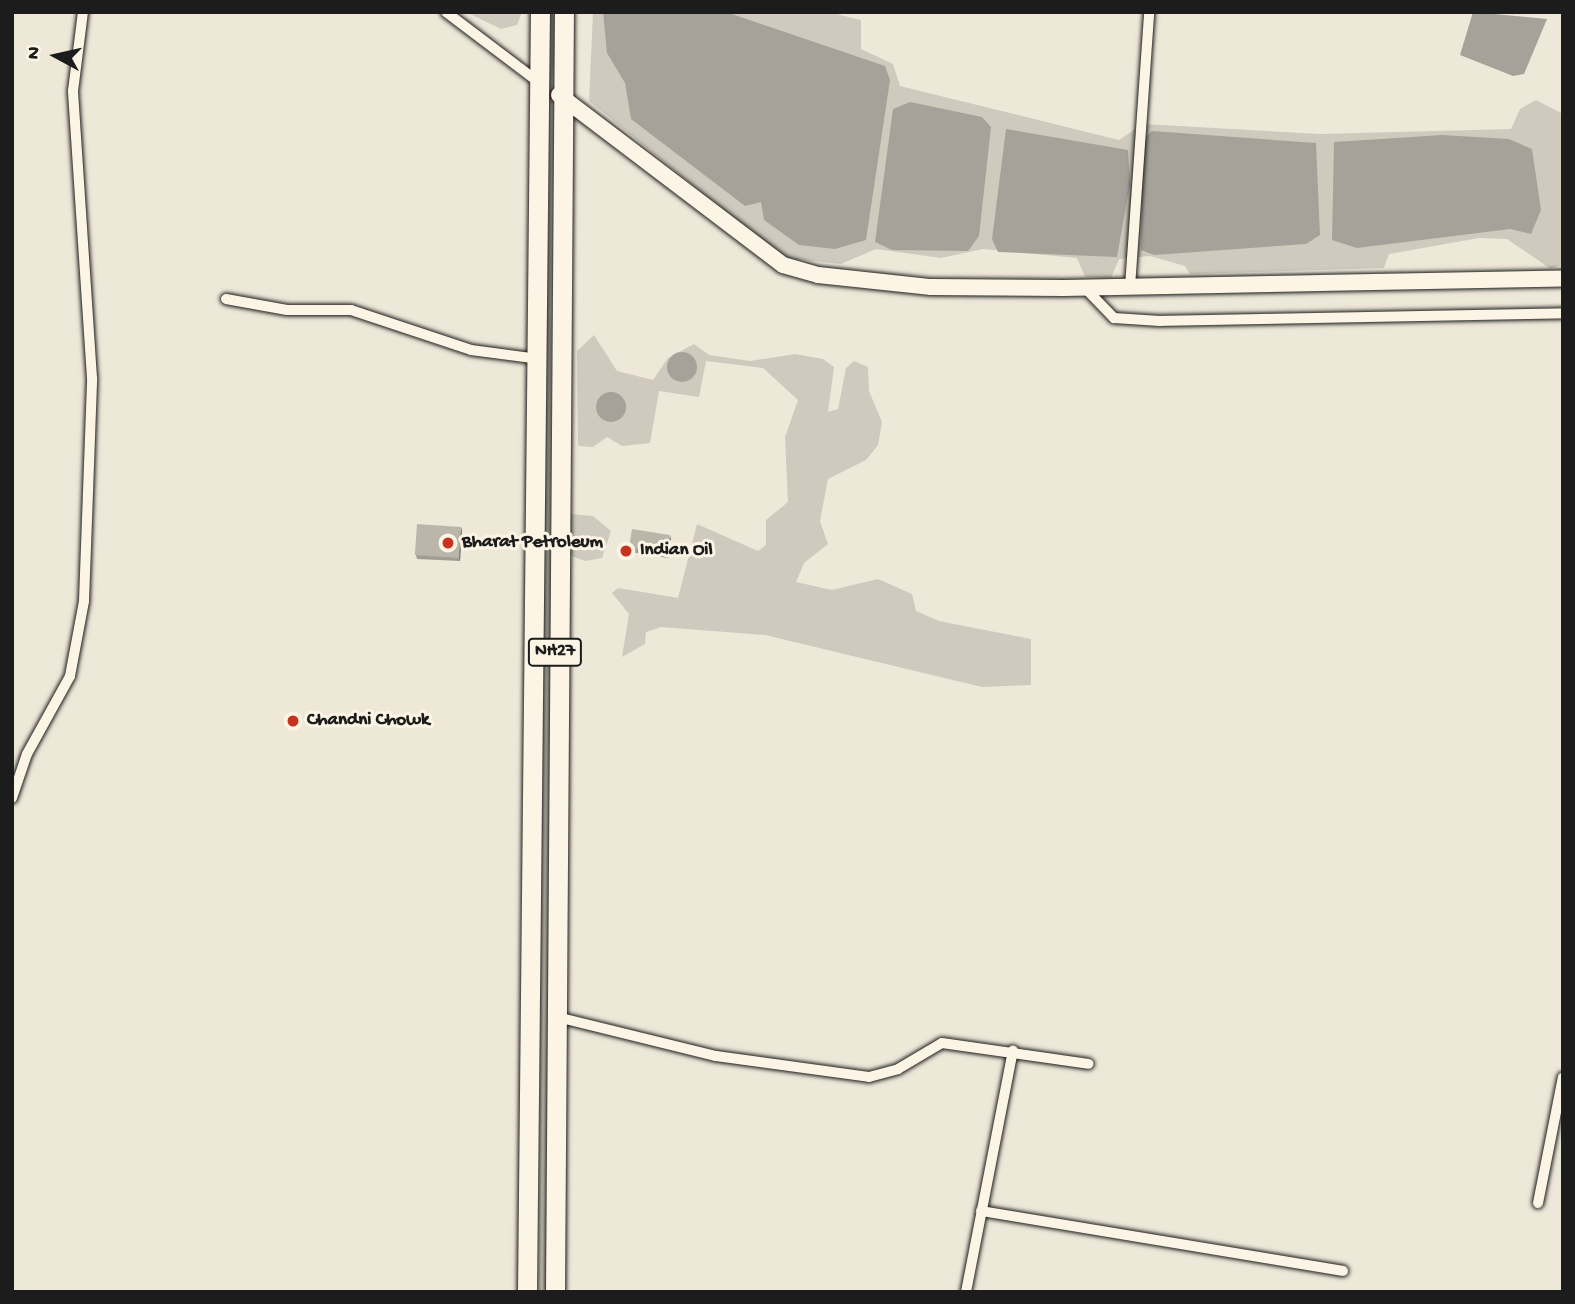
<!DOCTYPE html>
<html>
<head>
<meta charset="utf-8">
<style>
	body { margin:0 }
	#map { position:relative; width:1575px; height:1304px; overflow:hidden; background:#eee8d9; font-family:"Gochi Hand",sans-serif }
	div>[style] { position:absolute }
	.green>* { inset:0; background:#cfcabd }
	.water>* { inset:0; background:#a7a299 }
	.round { border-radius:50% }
	.roads { filter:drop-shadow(0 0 2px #1c1c1c) drop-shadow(0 0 2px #1c1c1c) }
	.street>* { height:10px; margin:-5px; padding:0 5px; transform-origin:5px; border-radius:5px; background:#fcf5e5 }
	.secondary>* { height:16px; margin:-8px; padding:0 8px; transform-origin:8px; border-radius:8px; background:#fcf5e5 }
	.highway>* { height:19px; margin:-9.5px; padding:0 9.5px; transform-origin:9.5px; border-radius:9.5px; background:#fcf5e5 }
	.wall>* { inset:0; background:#a09d92 }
	.shaded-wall>* { inset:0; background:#827f77 }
	.building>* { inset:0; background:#bab6aa; transform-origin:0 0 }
	.dots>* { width:19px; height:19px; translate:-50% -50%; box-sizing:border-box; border:4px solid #fcf5e5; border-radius:50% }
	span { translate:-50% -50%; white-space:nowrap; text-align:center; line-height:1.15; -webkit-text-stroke:6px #fcf5e5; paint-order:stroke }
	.shield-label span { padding:2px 5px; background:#fcf5e5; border:2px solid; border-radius:5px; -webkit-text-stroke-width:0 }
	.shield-label { font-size:18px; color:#1c1c1c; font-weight:700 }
	.poi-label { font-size:19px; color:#1c1c1c; font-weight:700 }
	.left { translate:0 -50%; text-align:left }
	.frame { position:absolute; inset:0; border:14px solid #1c1c1c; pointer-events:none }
	.north { position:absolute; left:21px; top:21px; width:70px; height:70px; -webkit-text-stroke:5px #fcf5e5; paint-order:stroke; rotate:278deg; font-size:19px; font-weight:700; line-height:28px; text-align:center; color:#1c1c1c }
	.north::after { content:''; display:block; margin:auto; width:24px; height:32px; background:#1c1c1c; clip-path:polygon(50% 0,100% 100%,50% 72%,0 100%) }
</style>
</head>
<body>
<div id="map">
	<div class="green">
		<i style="clip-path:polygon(466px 12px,522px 12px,517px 25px,501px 29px)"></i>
		<i style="clip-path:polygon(550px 12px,559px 12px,551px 88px,546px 78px)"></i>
		<i style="clip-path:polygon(593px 12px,828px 12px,861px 20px,861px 49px,893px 64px,900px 86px,1119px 140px,1143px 124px,1320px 134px,1511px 129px,1520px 109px,1536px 100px,1563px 114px,1563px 264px,1551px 269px,1507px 239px,1479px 238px,1389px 254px,1384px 268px,1190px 274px,1185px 266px,1150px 256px,1119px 259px,1111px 278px,1085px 277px,1077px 258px,983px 249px,941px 258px,876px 249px,841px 264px,783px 258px,589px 101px)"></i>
		<i style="clip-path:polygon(551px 124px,550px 1292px,539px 1292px,542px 538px)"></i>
		<i style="clip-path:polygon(594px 335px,617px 371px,653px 380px,668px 358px,694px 344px,709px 355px,750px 361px,795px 354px,823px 359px,834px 367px,828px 412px,838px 409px,846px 368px,854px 361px,868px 367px,869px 391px,882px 422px,878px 445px,866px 460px,828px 479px,820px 521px,828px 544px,804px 563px,796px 582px,832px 590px,878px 579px,912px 594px,916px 611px,939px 621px,1031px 639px,1031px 685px,982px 687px,765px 635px,661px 627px,646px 632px,645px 644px,622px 657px,629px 614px,612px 593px,618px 588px,678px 598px,697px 524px,758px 551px,766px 545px,766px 520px,788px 502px,785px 437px,798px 400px,763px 368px,706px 361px,699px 397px,659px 391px,650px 443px,622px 446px,607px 437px,593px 447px,578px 446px,577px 351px)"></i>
		<i style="clip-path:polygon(571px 514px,593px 516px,611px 531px,602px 558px,585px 561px,569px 555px)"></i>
	</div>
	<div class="water">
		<i style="clip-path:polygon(603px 12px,726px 12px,885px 66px,890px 80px,866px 240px,835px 249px,799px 245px,764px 220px,761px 202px,745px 206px,631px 119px,625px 83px,607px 53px)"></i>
		<i style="clip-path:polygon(1473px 12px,1547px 19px,1524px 74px,1513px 76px,1460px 55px)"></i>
		<i style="clip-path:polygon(910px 102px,982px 117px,991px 127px,979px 236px,968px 251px,892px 250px,875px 242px,893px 109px)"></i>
		<i style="clip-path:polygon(1006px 129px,1128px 150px,1130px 184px,1117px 257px,998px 252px,992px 239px)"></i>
		<i style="clip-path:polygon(1152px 131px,1316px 143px,1320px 235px,1306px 244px,1154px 255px,1141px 250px,1143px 139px)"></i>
		<i style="clip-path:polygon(1442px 135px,1509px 139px,1532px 149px,1541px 210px,1531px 234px,1510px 229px,1357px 248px,1332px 240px,1334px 142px)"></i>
		<i class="round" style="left:667px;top:352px;width:30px;height:30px"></i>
		<i class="round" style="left:596px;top:392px;width:30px;height:30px"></i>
	</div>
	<div class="roads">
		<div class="street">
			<i style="left:446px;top:12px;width:113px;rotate:37.1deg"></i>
			<i style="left:1130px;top:287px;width:276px;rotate:-86deg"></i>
			<i style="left:1085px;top:288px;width:42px;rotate:46deg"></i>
			<i style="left:1114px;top:318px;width:46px;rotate:3.7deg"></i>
			<i style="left:1160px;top:321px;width:403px;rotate:-1.1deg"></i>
			<i style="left:226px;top:299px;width:62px;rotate:10.2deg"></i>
			<i style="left:287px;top:310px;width:64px"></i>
			<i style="left:351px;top:310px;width:126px;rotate:18.4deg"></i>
			<i style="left:471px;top:350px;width:62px;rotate:7.5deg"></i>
			<i style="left:12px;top:798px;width:46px;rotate:-71.2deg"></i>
			<i style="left:27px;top:754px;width:89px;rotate:-61.1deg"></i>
			<i style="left:70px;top:676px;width:76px;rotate:-79.4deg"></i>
			<i style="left:84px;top:601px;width:223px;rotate:-87.9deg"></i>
			<i style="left:92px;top:378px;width:288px;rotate:-93.8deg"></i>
			<i style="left:73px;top:91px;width:80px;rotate:-82.8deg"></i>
			<i style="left:553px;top:1016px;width:168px;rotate:13.8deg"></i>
			<i style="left:716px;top:1056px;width:154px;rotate:7.8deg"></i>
			<i style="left:869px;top:1077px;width:30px;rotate:-15deg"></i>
			<i style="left:898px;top:1069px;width:51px;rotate:-30.6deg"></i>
			<i style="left:942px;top:1043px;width:148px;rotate:8.1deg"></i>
			<i style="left:1538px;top:1203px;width:128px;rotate:-78.8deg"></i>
			<i style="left:981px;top:1211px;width:367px;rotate:9.4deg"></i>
			<i style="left:966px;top:1292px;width:246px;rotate:-79deg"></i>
		</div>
		<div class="secondary">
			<i style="left:559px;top:95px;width:281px;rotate:37.2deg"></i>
			<i style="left:783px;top:265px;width:36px;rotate:16deg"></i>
			<i style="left:818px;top:275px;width:114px;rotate:6.1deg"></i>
			<i style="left:931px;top:287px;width:133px;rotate:0.4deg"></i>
			<i style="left:1064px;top:288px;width:499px;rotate:-1.1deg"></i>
		</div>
		<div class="highway">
			<i style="left:527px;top:1292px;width:1280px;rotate:-89.42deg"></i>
			<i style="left:555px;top:1292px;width:1280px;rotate:-89.6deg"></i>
		</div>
	</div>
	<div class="wall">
		<i style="clip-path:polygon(462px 530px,460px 561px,417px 559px,416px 555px)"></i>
		<i style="clip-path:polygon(671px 539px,668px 558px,630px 552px,629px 548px)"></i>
	</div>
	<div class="shaded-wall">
		<i style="clip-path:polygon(461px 527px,462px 530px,460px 561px,459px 558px)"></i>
		<i style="clip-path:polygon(670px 535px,671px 539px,668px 558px,667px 554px)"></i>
	</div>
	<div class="building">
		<i style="left:417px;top:524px;width:44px;height:31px;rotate:4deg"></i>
		<i style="left:632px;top:529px;width:38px;height:19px;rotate:9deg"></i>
	</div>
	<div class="dots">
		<i style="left:448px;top:543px;background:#c8321e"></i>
		<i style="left:626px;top:551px;background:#c8321e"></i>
		<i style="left:293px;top:721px;background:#c8321e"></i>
	</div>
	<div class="shield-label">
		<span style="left:555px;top:652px">NH27</span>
	</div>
	<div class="poi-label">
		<span class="left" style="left:462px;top:543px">Bharat Petroleum</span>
		<span class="left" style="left:640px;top:551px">Indian Oil</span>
		<span class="left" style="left:307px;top:721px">Chandni Chowk</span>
	</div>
	<div class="frame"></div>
	<div class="north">N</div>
</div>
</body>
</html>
